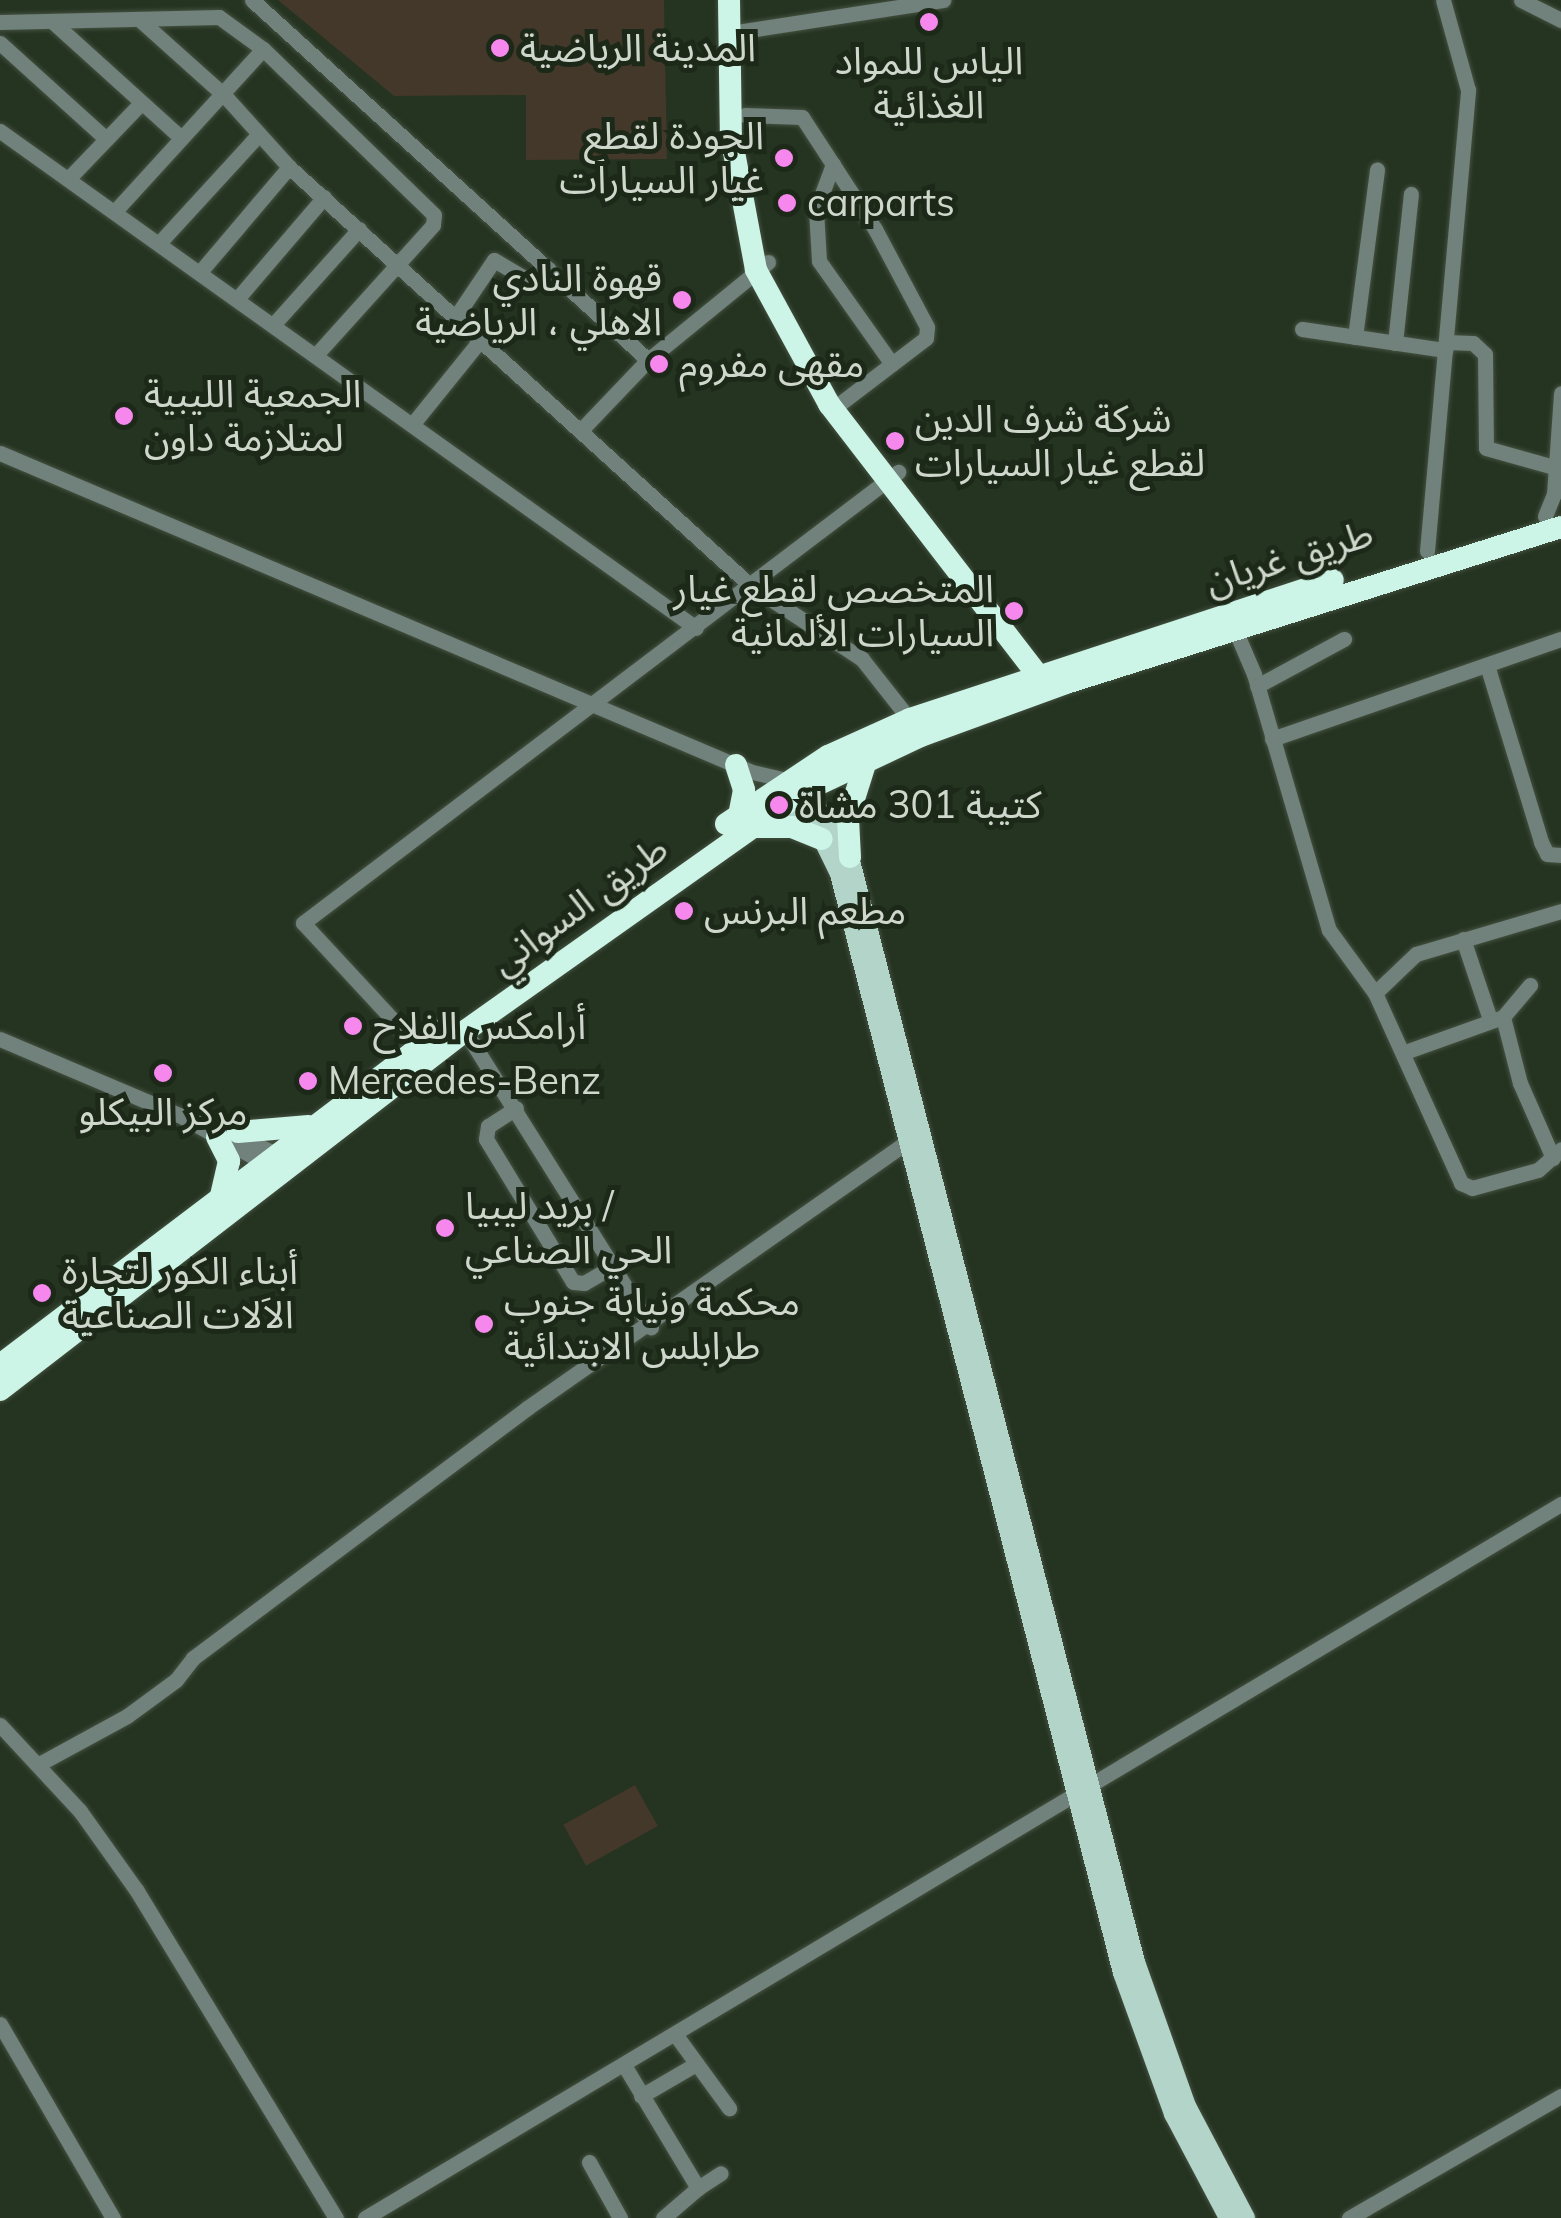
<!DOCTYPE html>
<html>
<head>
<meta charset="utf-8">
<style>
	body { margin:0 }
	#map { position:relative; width:1561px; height:2218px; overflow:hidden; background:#253321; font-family:Mulish,"Noto Sans Arabic",sans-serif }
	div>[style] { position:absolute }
	.green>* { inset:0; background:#43382a; transform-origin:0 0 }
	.roads { filter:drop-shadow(0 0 2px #445140) drop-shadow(0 0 2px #445140) }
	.minor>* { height:15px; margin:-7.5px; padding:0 7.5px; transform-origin:7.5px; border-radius:7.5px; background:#71817b }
	.major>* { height:18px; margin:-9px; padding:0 9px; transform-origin:9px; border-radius:9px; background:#b3d4c9 }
	.highway>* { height:22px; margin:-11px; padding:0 11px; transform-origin:11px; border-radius:11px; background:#cdf5e7 }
	.dots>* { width:28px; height:28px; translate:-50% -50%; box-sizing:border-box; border:5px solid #1c2918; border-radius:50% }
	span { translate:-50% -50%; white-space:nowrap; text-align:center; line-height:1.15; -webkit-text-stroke:10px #1c2918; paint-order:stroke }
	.poi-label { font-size:38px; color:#cfd7cc }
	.left { translate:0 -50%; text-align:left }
	.right { translate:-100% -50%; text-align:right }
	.street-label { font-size:38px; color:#cfd7cc }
</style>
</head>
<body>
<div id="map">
	<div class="green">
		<i style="clip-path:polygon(278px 0,664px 0,667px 159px,526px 160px,526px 95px,394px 96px)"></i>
		<i style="left:635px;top:1785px;width:47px;height:82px;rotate:61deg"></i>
	</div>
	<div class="roads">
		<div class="minor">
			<i style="left:252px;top:0;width:535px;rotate:42.27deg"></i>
			<i style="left:1521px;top:0;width:45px;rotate:26.6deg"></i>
			<i style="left:140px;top:20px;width:113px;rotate:41.8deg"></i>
			<i style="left:224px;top:95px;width:97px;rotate:47.9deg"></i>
			<i style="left:289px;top:167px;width:624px;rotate:42.21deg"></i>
			<i style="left:751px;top:586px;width:133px;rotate:33.3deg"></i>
			<i style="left:862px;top:659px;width:84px;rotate:51.8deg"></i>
			<i style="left:0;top:22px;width:219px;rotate:-1.3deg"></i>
			<i style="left:219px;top:17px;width:54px;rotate:36deg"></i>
			<i style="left:263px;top:49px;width:238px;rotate:44.1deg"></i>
			<i style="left:434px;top:215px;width:10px;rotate:96deg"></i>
			<i style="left:433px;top:225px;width:175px;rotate:132deg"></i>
			<i style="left:54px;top:23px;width:170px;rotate:42.1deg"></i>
			<i style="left:730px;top:33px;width:216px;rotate:-8.8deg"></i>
			<i style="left:0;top:43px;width:142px;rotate:42.1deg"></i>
			<i style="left:745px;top:115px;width:57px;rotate:2deg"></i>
			<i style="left:802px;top:117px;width:134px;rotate:56.9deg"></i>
			<i style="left:875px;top:229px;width:111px;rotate:62deg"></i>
			<i style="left:927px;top:327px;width:11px;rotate:95deg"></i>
			<i style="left:926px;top:338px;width:106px;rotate:142.7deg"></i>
			<i style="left:0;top:131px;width:855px;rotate:35.53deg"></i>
			<i style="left:833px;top:164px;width:49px;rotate:110.3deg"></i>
			<i style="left:816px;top:210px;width:51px;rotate:86.6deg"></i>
			<i style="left:819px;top:261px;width:126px;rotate:54.7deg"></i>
			<i style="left:69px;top:178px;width:104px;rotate:-46.2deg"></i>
			<i style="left:116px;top:210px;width:218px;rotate:-47.6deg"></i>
			<i style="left:161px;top:241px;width:145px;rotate:-47.5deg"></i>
			<i style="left:200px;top:272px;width:138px;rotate:-49.7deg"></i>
			<i style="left:237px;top:299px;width:134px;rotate:-49.5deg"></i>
			<i style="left:457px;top:315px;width:66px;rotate:-56.1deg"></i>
			<i style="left:494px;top:260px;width:45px;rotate:30.5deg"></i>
			<i style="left:533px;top:283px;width:21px;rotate:-43deg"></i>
			<i style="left:273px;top:325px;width:129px;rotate:-48.1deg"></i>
			<i style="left:1302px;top:329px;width:145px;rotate:8.4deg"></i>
			<i style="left:1355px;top:337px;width:169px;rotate:-82.5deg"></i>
			<i style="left:1446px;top:342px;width:27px;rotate:2deg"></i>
			<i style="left:1473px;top:343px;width:16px;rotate:43deg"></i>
			<i style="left:1485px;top:354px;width:94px;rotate:89.4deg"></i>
			<i style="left:1486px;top:448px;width:74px;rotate:15.7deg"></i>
			<i style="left:1557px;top:468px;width:9px;rotate:63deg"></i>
			<i style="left:1395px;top:343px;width:150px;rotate:-83.9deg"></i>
			<i style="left:415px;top:421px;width:107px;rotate:-51.1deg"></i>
			<i style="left:583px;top:428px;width:94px;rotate:-46.3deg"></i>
			<i style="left:648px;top:360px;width:155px;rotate:-39.2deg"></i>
			<i style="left:0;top:453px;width:817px;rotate:22.99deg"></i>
			<i style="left:752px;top:772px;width:37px;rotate:13deg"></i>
			<i style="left:1545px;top:516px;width:24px;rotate:-68deg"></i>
			<i style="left:1554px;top:494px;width:101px;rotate:-86deg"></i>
			<i style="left:1427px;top:551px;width:463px;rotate:-84.9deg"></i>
			<i style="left:1468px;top:90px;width:93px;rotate:-105.5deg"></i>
			<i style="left:1233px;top:625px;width:53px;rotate:66.8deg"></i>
			<i style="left:1254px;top:674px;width:267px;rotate:73.7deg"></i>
			<i style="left:1329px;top:930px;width:78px;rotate:53.9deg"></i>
			<i style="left:1375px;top:993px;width:209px;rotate:65.6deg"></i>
			<i style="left:1461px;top:1183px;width:12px;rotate:24deg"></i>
			<i style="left:1472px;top:1188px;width:68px;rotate:-15.3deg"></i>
			<i style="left:1538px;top:1170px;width:31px;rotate:-42deg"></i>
			<i style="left:1487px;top:665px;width:185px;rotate:73deg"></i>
			<i style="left:1541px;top:842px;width:13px;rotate:63deg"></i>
			<i style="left:1547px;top:854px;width:14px;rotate:4deg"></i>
			<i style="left:1257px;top:686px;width:99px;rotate:-28.4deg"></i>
			<i style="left:1272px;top:739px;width:306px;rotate:-19.1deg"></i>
			<i style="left:1463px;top:939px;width:84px;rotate:71.4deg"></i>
			<i style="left:1375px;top:993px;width:57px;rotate:-43.6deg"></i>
			<i style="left:1416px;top:954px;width:151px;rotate:-16.5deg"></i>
			<i style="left:1503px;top:1017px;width:68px;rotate:75.6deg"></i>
			<i style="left:1520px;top:1083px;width:82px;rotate:66.3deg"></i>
			<i style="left:465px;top:1031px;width:350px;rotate:57.9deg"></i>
			<i style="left:0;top:1039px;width:194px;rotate:23deg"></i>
			<i style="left:179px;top:1115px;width:108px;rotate:29.4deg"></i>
			<i style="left:418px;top:1047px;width:169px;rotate:-132.8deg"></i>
			<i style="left:303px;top:923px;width:747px;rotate:-37.16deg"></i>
			<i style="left:1405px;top:1052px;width:104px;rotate:-19.7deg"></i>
			<i style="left:1503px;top:1017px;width:42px;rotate:-49.8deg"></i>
			<i style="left:516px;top:1108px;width:33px;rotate:147deg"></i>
			<i style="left:488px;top:1126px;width:13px;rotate:99deg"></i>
			<i style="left:486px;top:1139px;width:167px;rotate:58.7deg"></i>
			<i style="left:573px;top:1282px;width:11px;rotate:5deg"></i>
			<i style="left:584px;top:1283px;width:36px;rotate:-30deg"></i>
			<i style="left:202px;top:1121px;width:92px;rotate:23.8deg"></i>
			<i style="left:0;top:1725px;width:117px;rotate:47.1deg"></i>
			<i style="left:80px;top:1811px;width:98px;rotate:54.5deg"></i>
			<i style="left:137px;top:1891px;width:383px;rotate:58.7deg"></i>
			<i style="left:39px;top:1764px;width:100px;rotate:-28.6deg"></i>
			<i style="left:127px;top:1716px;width:61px;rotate:-36.3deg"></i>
			<i style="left:176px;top:1680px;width:28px;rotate:-52deg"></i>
			<i style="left:193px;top:1658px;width:417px;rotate:-36.8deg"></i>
			<i style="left:527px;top:1408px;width:475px;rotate:-35deg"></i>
			<i style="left:0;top:2024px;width:225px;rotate:59.8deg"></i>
			<i style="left:675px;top:2034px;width:92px;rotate:53.9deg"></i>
			<i style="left:624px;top:2065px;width:144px;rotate:59deg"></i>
			<i style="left:698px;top:2188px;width:46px;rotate:139.4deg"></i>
			<i style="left:641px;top:2096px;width:64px;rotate:-30.2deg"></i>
			<i style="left:589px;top:2162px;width:64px;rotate:61deg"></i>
			<i style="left:698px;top:2188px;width:27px;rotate:-33deg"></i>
			<i style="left:365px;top:2218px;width:1393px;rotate:-30.84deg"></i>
			<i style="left:1349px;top:2218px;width:245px;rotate:-29.9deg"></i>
		</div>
		<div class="major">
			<i style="left:796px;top:786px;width:51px;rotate:46.6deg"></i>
			<i style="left:831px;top:823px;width:39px;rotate:61deg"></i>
			<i style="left:850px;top:857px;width:1141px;rotate:75.49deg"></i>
			<i style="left:1136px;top:1962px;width:153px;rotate:70.5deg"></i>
			<i style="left:1187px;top:2106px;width:127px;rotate:62.2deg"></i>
			<i style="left:779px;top:794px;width:62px;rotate:46.3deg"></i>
			<i style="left:822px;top:839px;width:39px;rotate:64deg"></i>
			<i style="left:839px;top:874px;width:1135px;rotate:75.56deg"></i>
			<i style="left:1122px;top:1973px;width:150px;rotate:70.1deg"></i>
			<i style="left:1173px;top:2114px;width:118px;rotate:62.1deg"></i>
		</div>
		<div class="highway">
			<i style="left:729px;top:0;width:136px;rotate:89.2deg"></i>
			<i style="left:731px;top:136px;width:136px;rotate:79.4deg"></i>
			<i style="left:756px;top:270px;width:153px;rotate:61.4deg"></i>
			<i style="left:829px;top:404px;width:356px;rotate:52.4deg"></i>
			<i style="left:736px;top:765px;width:26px;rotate:72deg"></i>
			<i style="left:744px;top:790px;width:25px;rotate:101deg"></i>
			<i style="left:726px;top:824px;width:123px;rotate:-33.7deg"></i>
			<i style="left:828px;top:756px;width:90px;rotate:-24.3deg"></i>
			<i style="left:910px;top:719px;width:445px;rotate:-18.2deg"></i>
			<i style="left:753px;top:827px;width:39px"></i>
			<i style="left:792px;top:827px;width:32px;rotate:22deg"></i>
			<i style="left:850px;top:857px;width:39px;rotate:-93deg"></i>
			<i style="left:848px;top:818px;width:60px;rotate:-72.5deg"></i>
			<i style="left:238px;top:1132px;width:71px;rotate:-4.8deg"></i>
			<i style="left:217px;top:1137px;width:27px;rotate:63deg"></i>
			<i style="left:229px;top:1161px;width:39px;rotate:103deg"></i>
			<i style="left:0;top:1365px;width:553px;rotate:-37.14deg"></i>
			<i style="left:0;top:1390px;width:587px;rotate:-37.67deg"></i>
			<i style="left:465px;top:1031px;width:415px;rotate:-35.3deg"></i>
			<i style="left:804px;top:791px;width:129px;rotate:-25.2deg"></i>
			<i style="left:921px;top:736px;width:154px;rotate:-20.1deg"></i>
			<i style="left:1066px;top:683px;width:519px;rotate:-17.49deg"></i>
		</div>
	</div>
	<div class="dots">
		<i style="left:929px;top:22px;background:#f688ed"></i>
		<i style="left:500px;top:48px;background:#f688ed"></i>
		<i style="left:784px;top:158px;background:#f688ed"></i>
		<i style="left:787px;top:203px;background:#f688ed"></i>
		<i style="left:682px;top:300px;background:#f688ed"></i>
		<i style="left:659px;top:364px;background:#f688ed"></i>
		<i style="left:124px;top:416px;background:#f688ed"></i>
		<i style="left:895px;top:441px;background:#f688ed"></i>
		<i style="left:1014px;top:611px;background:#f688ed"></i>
		<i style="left:779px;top:805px;background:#f688ed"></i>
		<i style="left:684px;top:911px;background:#f688ed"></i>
		<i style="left:353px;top:1026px;background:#f688ed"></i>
		<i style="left:163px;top:1073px;background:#f688ed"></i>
		<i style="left:308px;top:1081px;background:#f688ed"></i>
		<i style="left:445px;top:1228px;background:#f688ed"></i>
		<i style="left:42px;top:1293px;background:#f688ed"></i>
		<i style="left:484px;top:1324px;background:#f688ed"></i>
	</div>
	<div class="poi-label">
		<span class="left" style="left:520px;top:48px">المدينة الرياضية</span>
		<span style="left:929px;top:83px">الياس للمواد<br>الغذائية</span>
		<span class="right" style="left:764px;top:158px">الجودة لقطع<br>غيار السيارات</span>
		<span class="left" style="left:807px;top:203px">carparts</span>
		<span class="right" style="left:662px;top:300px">قهوة النادي<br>الاهلي ، الرياضية</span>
		<span class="left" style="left:679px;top:364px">مقهى مفروم</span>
		<span class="left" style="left:144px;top:416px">الجمعية الليبية<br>لمتلازمة داون</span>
		<span class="left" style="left:915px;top:441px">شركة شرف الدين<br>لقطع غيار السيارات</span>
		<span class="right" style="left:994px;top:611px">المتخصص لقطع غيار<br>السيارات الألمانية</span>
		<span class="left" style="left:799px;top:805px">كتيبة 301 مشاة</span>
		<span class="left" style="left:704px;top:911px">مطعم البرنس</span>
		<span class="left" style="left:373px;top:1026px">أرامكس الفلاح</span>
		<span class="left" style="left:328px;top:1081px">Mercedes-Benz</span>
		<span style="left:163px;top:1112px">مركز البيكلو</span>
		<span class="left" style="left:465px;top:1228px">بريد ليبيا /<br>الحي الصناعي</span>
		<span class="left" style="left:62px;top:1293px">أبناء الكور لتجارة<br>الاَلات الصناعية</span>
		<span class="left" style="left:504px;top:1324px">محكمة ونيابة جنوب<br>طرابلس الابتدائية</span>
	</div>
	<div class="street-label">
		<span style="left:1289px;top:557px;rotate:-17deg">طريق غريان</span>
		<span style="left:579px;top:905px;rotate:-36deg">طريق السواني</span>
	</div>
</div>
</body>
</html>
